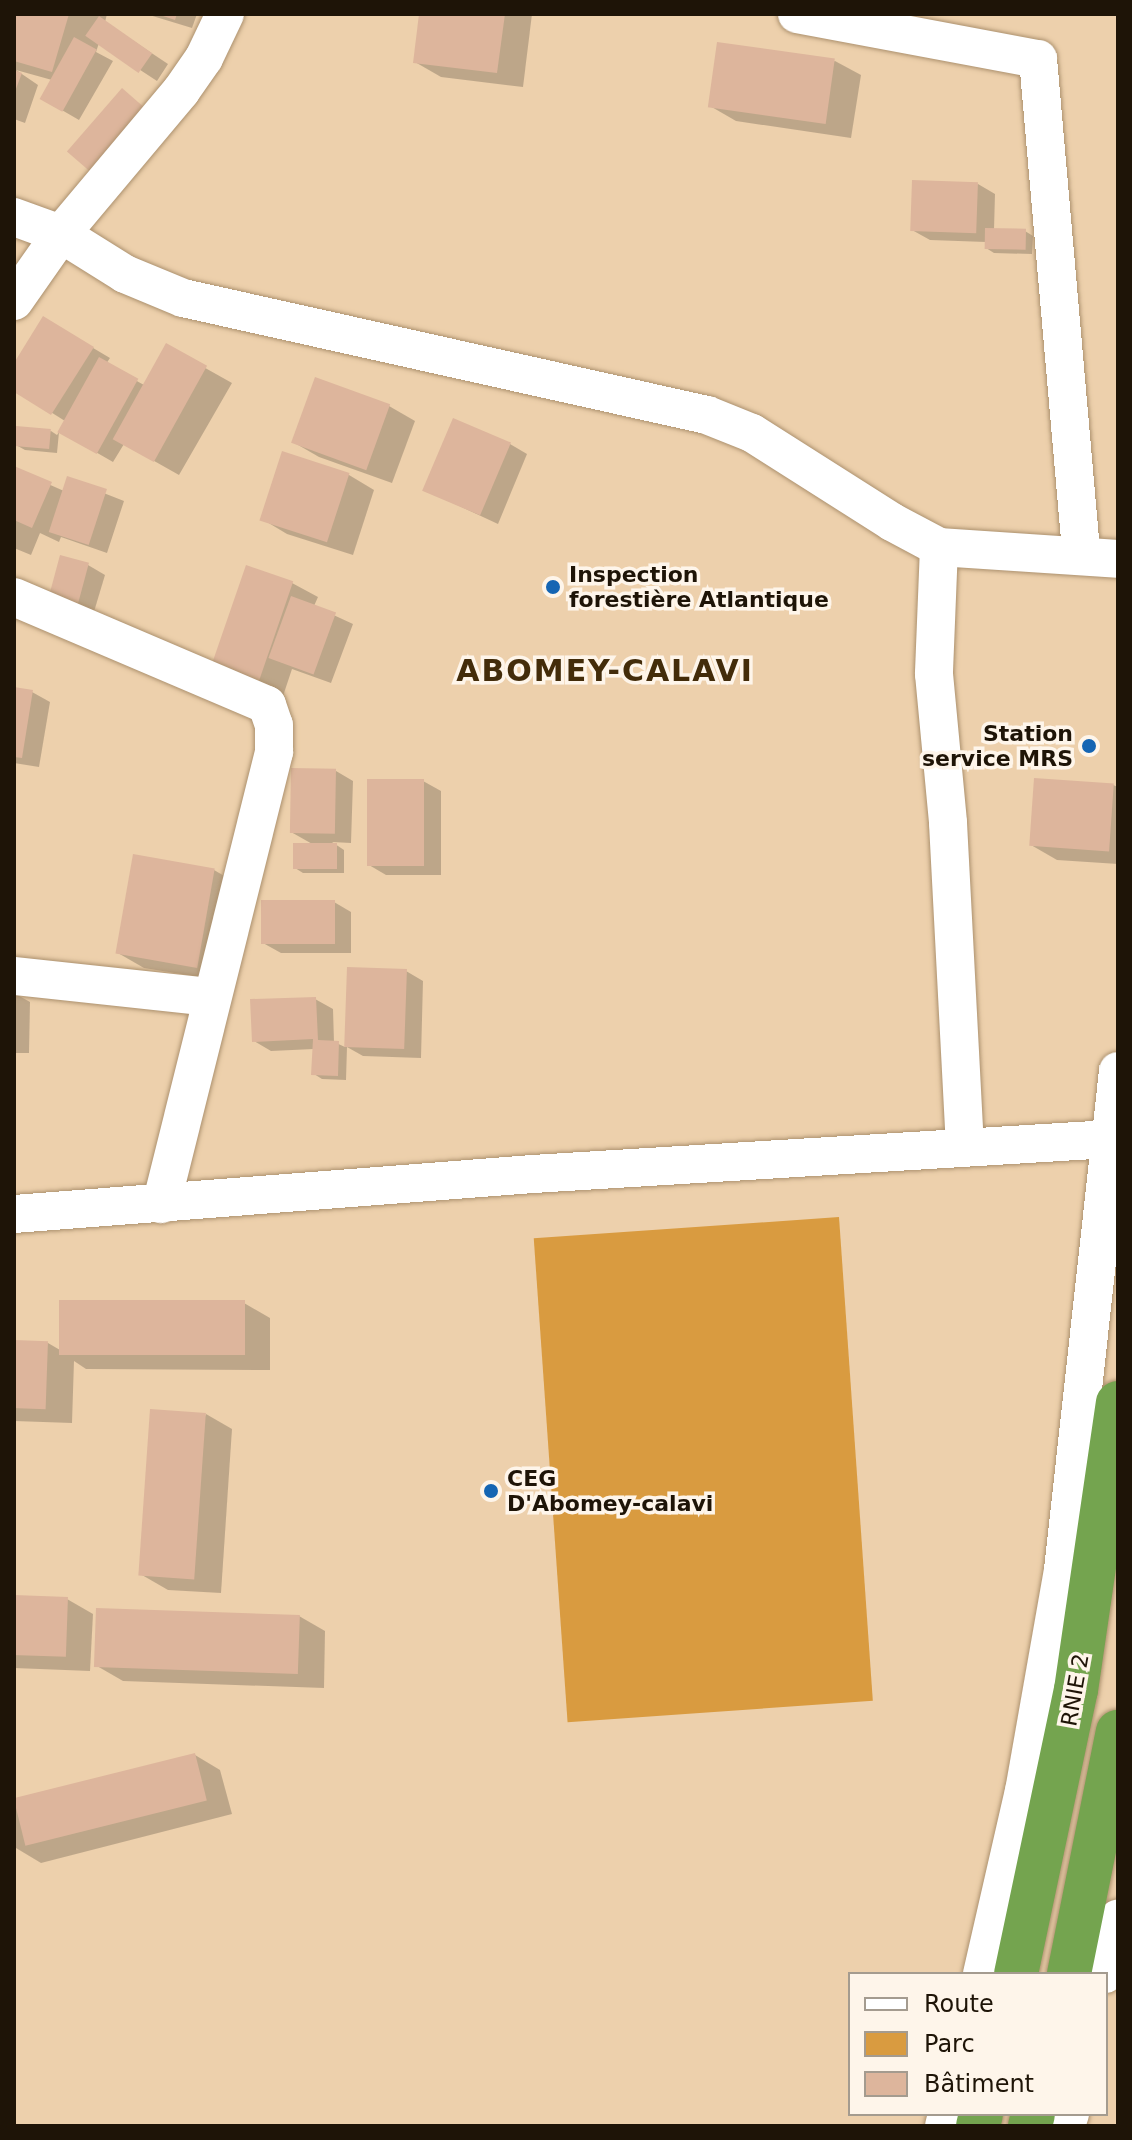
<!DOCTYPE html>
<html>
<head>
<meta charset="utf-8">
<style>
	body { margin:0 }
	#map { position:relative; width:1132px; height:2140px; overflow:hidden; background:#edd0ac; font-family:"DejaVu Sans",sans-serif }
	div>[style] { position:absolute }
	.green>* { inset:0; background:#d99b40; transform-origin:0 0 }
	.shadow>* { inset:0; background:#0003 }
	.building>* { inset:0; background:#ddb59c; transform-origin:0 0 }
	.roads { filter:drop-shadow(0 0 2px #ac916e) drop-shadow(0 0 2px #ac916e) }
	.minor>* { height:38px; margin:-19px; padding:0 19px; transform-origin:19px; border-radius:19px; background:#fff }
	.highway>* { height:44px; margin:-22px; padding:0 22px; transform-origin:22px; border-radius:22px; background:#74a44f }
	.dots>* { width:22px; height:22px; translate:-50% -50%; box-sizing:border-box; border:4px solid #fef5ea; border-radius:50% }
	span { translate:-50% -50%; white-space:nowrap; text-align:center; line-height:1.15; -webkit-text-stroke:7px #fef5ea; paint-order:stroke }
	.poi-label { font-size:22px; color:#1e1407; font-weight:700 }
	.left { translate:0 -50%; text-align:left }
	.right { translate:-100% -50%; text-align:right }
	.street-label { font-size:22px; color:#1e1407 }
	.district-label { font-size:30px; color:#432c0a; font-weight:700; letter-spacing:2px }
	.frame { position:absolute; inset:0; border:16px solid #1e1407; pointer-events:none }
	.legend { position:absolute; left:848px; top:1972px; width:260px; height:144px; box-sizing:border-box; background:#fef5ea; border:2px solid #a49b8f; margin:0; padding:10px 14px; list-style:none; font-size:24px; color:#1e1407 }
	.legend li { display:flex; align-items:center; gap:16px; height:40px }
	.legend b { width:40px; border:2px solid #a49b8f }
</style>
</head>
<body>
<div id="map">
	<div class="green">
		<i style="left:839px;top:1217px;width:485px;height:306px;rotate:86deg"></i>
	</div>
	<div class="shadow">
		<i style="clip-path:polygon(14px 14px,107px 14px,105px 22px,168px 64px,157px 81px,99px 43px,96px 52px,113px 61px,79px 120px,41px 98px,52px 80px,16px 70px,38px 85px,25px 123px,14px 119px)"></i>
		<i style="clip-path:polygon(146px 14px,197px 14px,192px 28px)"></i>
		<i style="clip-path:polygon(421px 14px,532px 14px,523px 87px,441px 77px,415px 62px)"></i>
		<i style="clip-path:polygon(835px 61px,861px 75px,851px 138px,736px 121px,710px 106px)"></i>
		<i style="clip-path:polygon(978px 184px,995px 194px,994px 230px,1025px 231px,1033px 236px,1032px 254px,994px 253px,986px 248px,986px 242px,930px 240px,912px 230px)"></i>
		<i style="clip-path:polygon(61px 329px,110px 358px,106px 364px,144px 385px,166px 346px,232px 383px,179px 475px,124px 444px,113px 462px,59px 431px,65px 421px,14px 389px,14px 367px)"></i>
		<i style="clip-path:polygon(389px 406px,415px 421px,392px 483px,319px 457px,293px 442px)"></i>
		<i style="clip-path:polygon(51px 431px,57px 435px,59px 432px,57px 453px,25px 450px,16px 445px)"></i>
		<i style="clip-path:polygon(510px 444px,527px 454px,498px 524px,425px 490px)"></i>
		<i style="clip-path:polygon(283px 453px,349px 475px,374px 490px,353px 555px,287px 534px,262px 519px)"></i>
		<i style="clip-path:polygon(14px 469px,64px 491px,68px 479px,124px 501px,107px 553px,61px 537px,59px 542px,40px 533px,31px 555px,14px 548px)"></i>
		<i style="clip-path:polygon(88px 565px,105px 575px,93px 615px,67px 607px)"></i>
		<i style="clip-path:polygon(292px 583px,318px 597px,314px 606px,353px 624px,331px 683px,292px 669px,283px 696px,238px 681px)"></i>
		<i style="clip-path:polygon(14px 689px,32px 692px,50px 702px,39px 767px,14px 763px)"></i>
		<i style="clip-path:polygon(336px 771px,353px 781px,351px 843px,332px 842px,344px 850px,344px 873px,303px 873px,295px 868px,314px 845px,291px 832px)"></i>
		<i style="clip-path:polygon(423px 781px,441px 791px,441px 875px,386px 875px,369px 865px)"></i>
		<i style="clip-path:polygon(1113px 785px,1118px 787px,1118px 864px,1057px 860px,1031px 845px)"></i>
		<i style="clip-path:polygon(214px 870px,240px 885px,224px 981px,144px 968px,118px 953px)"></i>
		<i style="clip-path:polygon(334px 902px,351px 912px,351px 953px,281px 953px,263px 943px)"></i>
		<i style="clip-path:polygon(406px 971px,423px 981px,421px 1058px,363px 1056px,347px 1047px,346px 1080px,322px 1079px,314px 1074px,314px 1049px,271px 1051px,254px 1041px,315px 999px,333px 1009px,334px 1042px,345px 1047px)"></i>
		<i style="clip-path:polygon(14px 993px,30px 1002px,29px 1053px,14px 1053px)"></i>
		<i style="clip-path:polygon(244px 1303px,270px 1318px,270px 1370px,86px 1369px,74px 1361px,72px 1423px,14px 1421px,14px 1342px,48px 1343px,60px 1350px)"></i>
		<i style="clip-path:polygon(206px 1414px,232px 1429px,221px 1593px,168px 1590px,142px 1575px)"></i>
		<i style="clip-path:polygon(14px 1597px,67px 1599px,93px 1614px,90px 1671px,14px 1668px)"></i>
		<i style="clip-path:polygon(299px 1616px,325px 1631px,324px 1688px,123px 1681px,97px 1666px)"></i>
		<i style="clip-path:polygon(195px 1755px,220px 1770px,232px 1814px,41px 1863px,16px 1848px,14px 1802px)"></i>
	</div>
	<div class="building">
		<i style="clip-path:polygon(14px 14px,69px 14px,52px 72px,14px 61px)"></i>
		<i style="clip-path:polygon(157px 14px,177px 14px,175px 20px)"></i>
		<i style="clip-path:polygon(419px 14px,505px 14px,497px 73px,413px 63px)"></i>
		<i style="left:99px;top:16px;width:65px;height:24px;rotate:35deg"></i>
		<i style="left:74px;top:37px;width:26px;height:71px;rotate:29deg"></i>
		<i style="left:717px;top:42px;width:119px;height:66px;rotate:8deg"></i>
		<i style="clip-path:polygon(14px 70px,22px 73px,14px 94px)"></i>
		<i style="left:122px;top:88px;width:33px;height:84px;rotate:41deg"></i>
		<i style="left:912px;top:180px;width:66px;height:51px;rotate:2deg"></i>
		<i style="left:985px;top:228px;width:41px;height:21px;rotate:1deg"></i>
		<i style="clip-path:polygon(43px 316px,94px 347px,51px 415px,14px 392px,14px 363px)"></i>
		<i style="left:166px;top:343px;width:47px;height:110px;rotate:29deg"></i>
		<i style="left:99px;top:357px;width:45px;height:86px;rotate:29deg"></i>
		<i style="left:315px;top:377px;width:80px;height:70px;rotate:20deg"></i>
		<i style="left:453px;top:418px;width:63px;height:79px;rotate:23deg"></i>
		<i style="left:16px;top:426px;width:35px;height:20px;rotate:5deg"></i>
		<i style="left:282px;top:451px;width:71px;height:73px;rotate:18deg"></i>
		<i style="clip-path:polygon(14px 466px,52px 482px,32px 528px,14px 520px)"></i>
		<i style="left:67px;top:476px;width:42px;height:59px;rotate:18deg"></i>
		<i style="left:60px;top:555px;width:30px;height:45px;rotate:15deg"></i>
		<i style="left:246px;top:565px;width:50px;height:108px;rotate:19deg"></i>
		<i style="left:291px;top:596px;width:48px;height:66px;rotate:20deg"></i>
		<i style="clip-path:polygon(14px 687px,33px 690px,22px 758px,14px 757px)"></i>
		<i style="left:291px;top:768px;width:45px;height:65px;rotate:1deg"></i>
		<i style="left:1034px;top:778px;width:80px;height:68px;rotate:4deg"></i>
		<i style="left:367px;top:779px;width:57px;height:87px"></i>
		<i style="left:293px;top:843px;width:44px;height:26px"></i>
		<i style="left:133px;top:854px;width:83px;height:101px;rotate:10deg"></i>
		<i style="left:261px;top:900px;width:74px;height:44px"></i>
		<i style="left:347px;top:967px;width:60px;height:80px;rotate:2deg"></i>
		<i style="clip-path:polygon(316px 997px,318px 1040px,339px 1041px,338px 1076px,311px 1075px,313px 1039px,252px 1042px,250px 999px)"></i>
		<i style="left:59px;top:1300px;width:186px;height:55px"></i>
		<i style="left:14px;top:1340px;width:34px;height:68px;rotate:2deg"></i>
		<i style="left:150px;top:1409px;width:56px;height:167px;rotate:4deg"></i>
		<i style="left:14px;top:1595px;width:54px;height:60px;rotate:2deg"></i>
		<i style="left:96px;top:1608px;width:204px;height:59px;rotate:2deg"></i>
		<i style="left:195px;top:1753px;width:49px;height:187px;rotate:76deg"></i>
	</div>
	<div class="roads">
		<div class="minor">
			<i style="left:797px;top:14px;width:245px;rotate:10.6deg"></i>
			<i style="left:1038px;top:59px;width:498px;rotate:85deg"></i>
			<i style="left:14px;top:217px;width:50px;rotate:19.9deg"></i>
			<i style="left:61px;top:234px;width:75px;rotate:32deg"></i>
			<i style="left:125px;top:274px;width:63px;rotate:22.5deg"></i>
			<i style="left:183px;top:298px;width:537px;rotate:12.59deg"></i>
			<i style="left:707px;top:415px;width:48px;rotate:21.8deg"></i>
			<i style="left:752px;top:433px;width:166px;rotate:32.4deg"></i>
			<i style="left:892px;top:522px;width:53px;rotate:28deg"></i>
			<i style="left:939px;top:547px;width:179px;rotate:3.8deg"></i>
			<i style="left:14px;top:301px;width:82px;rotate:-55deg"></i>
			<i style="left:61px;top:234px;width:187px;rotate:-50deg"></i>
			<i style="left:181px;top:91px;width:40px;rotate:-55.1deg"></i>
			<i style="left:204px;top:58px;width:49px;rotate:-64.5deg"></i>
			<i style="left:939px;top:547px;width:127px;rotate:92.3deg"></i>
			<i style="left:934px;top:674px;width:150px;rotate:84.6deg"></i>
			<i style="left:948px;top:823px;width:323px;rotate:87deg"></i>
			<i style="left:14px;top:597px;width:275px;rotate:23.1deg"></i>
			<i style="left:267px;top:705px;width:21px;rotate:71deg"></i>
			<i style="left:274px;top:725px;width:27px;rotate:90deg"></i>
			<i style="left:274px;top:752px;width:466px;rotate:104deg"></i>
			<i style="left:14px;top:976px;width:198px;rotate:6.1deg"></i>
			<i style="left:14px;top:1214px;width:521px;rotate:-4.41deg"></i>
			<i style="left:533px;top:1174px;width:579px;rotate:-3.47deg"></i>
			<i style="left:982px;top:1974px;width:188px;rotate:-77.1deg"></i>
			<i style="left:1024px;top:1791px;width:224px;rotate:-80deg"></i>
			<i style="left:1063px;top:1570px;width:502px;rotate:-83.71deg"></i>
			<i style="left:1105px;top:1974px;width:57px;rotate:-76.7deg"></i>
			<i style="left:944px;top:2126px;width:12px;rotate:-76deg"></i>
			<i style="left:1066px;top:2126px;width:13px;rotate:-72deg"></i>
		</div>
		<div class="highway">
			<i style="left:1016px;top:1974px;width:290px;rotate:-78.1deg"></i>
			<i style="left:1076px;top:1690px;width:290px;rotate:-81.7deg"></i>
			<i style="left:1069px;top:1974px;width:247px;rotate:-78.6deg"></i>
			<i style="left:978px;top:2126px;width:12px;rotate:-76deg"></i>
			<i style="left:1030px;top:2126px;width:12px;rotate:-76deg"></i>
		</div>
	</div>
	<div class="dots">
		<i style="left:553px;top:587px;background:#1565b3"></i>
		<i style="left:1089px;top:746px;background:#1565b3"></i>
		<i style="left:491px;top:1491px;background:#1565b3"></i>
	</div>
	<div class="poi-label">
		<span class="left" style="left:569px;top:587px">Inspection<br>forestière Atlantique</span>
		<span class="right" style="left:1073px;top:746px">Station<br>service MRS</span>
		<span class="left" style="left:507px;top:1491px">CEG<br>D'Abomey-calavi</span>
	</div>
	<div class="street-label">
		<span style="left:1075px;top:1690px;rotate:-80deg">RNIE 2</span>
	</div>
	<div class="district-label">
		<span style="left:605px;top:671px">ABOMEY-CALAVI</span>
	</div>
	<div class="frame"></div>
	<ul class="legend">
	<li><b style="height:10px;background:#fff"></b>Route</li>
	<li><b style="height:22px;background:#d99b40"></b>Parc</li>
	<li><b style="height:22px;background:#ddb59c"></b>Bâtiment</li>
	</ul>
</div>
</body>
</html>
